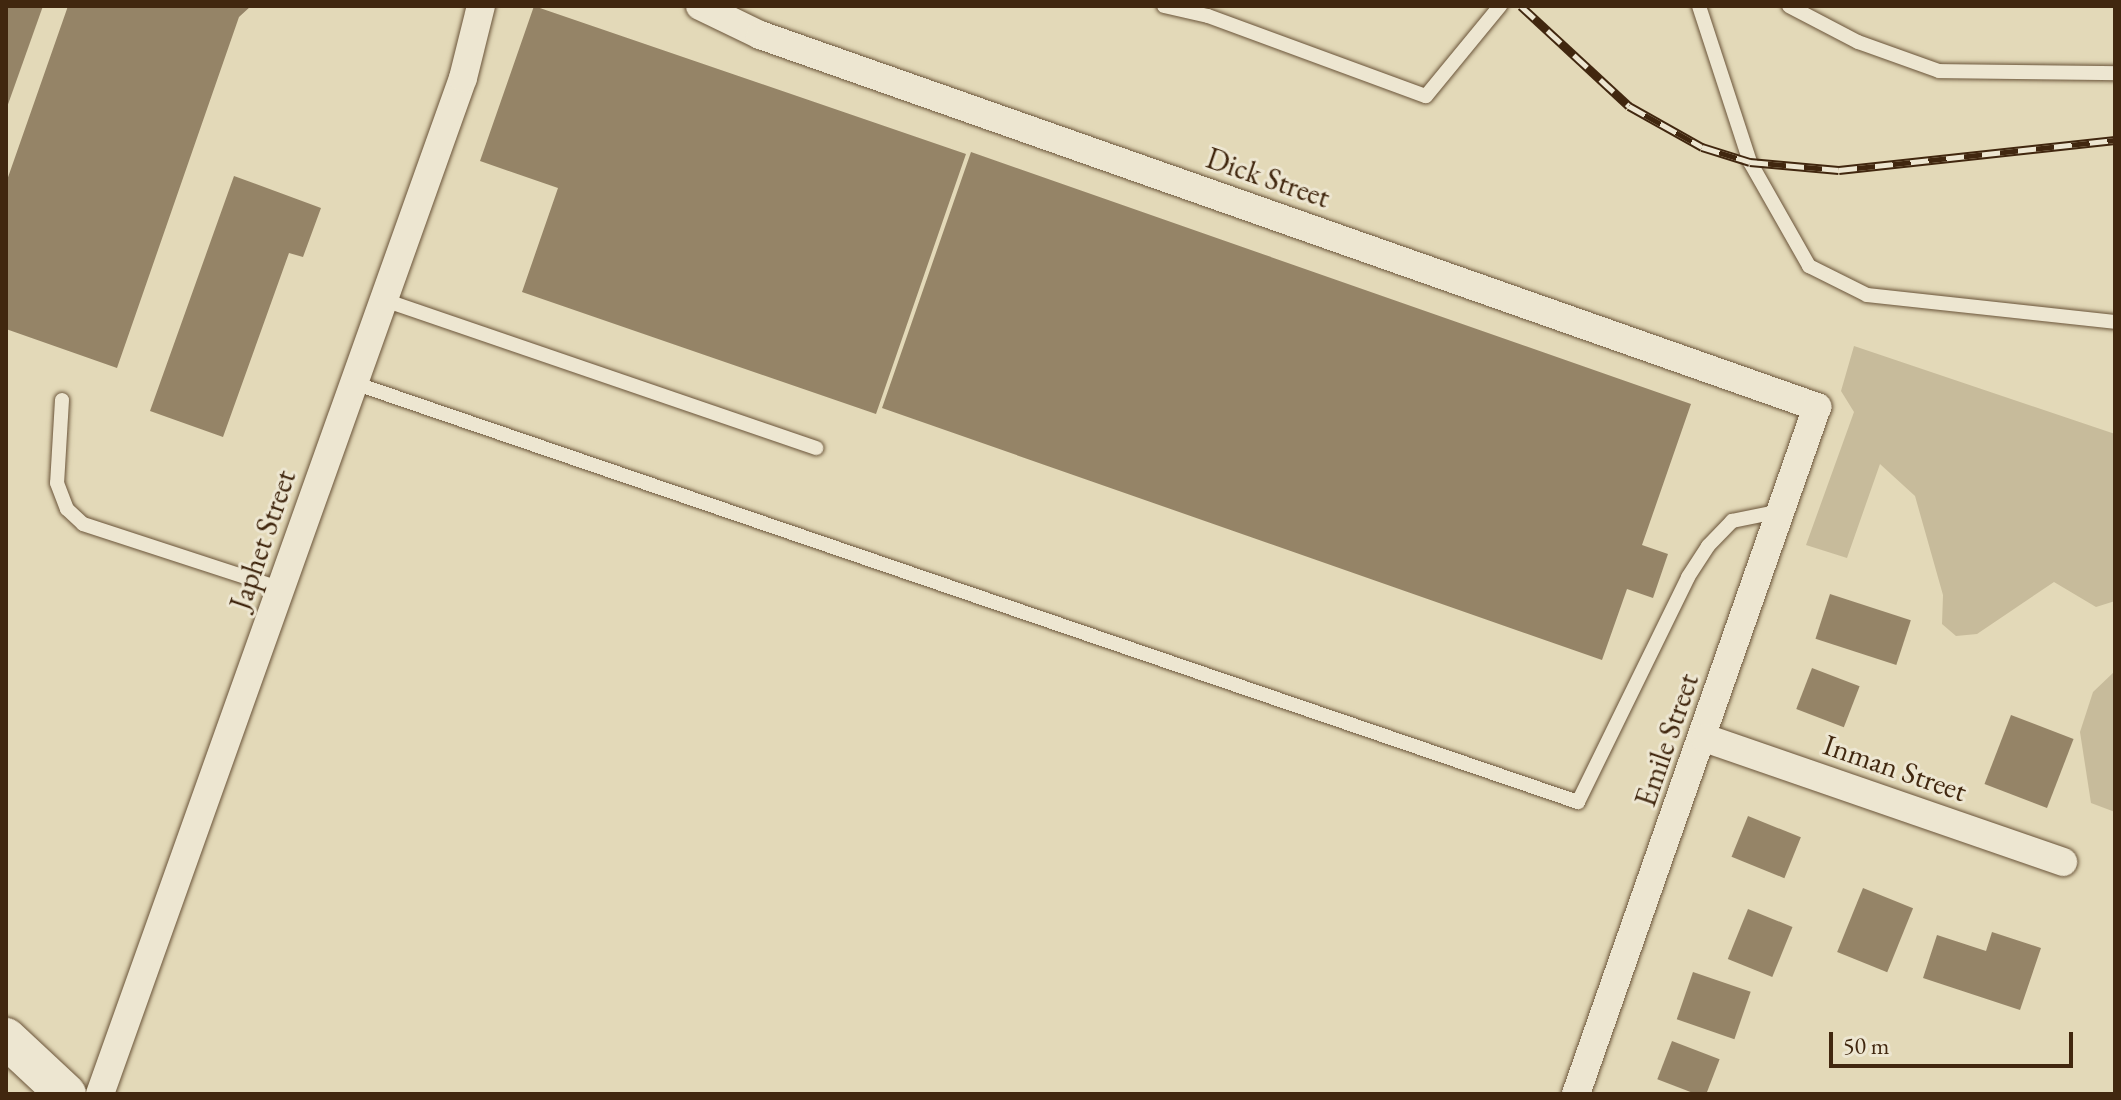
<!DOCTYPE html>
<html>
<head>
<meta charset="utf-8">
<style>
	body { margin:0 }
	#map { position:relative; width:2121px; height:1100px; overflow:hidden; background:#e3d9b8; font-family:"EB Garamond",serif }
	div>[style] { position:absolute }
	.green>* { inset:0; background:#c7bb9b }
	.building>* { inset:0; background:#958467; transform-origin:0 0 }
	.roads { filter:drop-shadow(0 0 2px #6a5439) drop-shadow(0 0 2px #6a5439) }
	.lane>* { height:14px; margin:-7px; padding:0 7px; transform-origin:7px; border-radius:7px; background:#ede6d1 }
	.street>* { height:28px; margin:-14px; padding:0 14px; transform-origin:14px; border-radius:14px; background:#ede6d1 }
	.secondary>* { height:40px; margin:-20px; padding:0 20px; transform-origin:20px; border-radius:20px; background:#ede6d1 }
	.rail>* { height:9px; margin-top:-4.5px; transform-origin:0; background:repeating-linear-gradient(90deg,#ede6d1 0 18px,#41270f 0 36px); box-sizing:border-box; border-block:2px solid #41270f }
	span { translate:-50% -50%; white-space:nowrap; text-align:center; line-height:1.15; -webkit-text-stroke:6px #ede6d1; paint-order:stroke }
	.street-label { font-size:30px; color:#41270f }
	.frame { position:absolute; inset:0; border:8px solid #41270f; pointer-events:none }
	.scale { position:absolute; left:1829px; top:1032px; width:244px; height:36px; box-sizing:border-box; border:4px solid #41270f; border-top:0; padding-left:10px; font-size:24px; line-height:28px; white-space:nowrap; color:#41270f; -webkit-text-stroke:6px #ede6d1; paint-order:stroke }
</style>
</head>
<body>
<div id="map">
	<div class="green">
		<i style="clip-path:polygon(1854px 346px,2115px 434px,2115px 601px,2096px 607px,2054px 582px,1977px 634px,1956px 636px,1942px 624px,1943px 595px,1915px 496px,1880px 464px,1847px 558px,1806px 545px,1854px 412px,1841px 391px)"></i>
		<i style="clip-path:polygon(2115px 671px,2115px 812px,2091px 803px,2080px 732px,2093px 692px)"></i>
	</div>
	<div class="building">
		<i style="clip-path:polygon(6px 6px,43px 6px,6px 110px)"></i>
		<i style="clip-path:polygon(68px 6px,251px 6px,239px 17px,117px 368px,6px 329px,6px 183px)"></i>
		<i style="clip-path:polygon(534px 6px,966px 154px,876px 414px,522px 292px,558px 188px,480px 161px)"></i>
		<i style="clip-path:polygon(971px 152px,1691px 404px,1642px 545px,1668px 554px,1653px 598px,1627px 589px,1602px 660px,882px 408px)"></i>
		<i style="clip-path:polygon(234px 176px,321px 208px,303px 257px,289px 253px,223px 437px,150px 411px)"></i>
		<i style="left:1830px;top:594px;width:85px;height:47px;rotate:18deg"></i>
		<i style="left:1812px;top:668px;width:51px;height:44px;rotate:21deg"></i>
		<i style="left:2011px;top:715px;width:67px;height:74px;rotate:21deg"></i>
		<i style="left:1748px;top:816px;width:57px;height:44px;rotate:22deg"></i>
		<i style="left:1863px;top:888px;width:54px;height:69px;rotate:22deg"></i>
		<i style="left:1748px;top:909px;width:48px;height:54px;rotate:22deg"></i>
		<i style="clip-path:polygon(1992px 932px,2041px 948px,2020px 1010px,1923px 978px,1937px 935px,1986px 951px)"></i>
		<i style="left:1693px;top:972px;width:61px;height:50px;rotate:19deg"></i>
		<i style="left:1672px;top:1041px;width:51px;height:41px;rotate:21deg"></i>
	</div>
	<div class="roads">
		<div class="lane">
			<i style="left:1164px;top:6px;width:45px;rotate:12.8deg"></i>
			<i style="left:1208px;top:16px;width:232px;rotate:20.2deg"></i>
			<i style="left:1426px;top:96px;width:117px;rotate:-50.6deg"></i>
			<i style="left:1699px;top:6px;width:164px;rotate:71.9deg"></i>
			<i style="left:1750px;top:162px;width:120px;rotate:60.4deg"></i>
			<i style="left:1809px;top:266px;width:65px;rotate:26.6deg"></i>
			<i style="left:1867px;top:295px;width:249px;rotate:6.2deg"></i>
			<i style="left:1789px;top:6px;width:78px;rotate:27.6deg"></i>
			<i style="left:1858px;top:42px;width:86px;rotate:19.7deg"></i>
			<i style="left:1939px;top:71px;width:176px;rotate:0.7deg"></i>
			<i style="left:384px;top:300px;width:457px;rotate:18.9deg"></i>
			<i style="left:354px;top:383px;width:1294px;rotate:18.9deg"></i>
			<i style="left:1578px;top:802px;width:250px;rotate:-63.9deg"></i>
			<i style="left:1688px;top:577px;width:37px;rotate:-57deg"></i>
			<i style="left:1708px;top:546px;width:35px;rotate:-46deg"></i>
			<i style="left:1732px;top:521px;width:50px;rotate:-11.5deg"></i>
			<i style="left:62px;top:400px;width:83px;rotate:93.4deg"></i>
			<i style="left:57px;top:483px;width:28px;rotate:69deg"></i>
			<i style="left:67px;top:509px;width:22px;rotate:43deg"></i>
			<i style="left:83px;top:524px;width:209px;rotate:18.1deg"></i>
		</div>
		<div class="street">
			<i style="left:700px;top:6px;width:67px;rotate:25.8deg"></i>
			<i style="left:760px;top:35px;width:1121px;rotate:19.39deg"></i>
			<i style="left:1817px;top:407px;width:728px;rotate:109.33deg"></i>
			<i style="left:1705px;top:738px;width:379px;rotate:19.1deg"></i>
			<i style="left:100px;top:1094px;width:1079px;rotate:-70.34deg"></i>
			<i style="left:463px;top:78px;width:74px;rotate:-76deg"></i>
		</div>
		<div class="secondary">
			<i style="left:6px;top:1038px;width:82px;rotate:43deg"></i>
		</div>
	</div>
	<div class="rail">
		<i style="left:1521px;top:6px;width:147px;rotate:42.8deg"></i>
		<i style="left:1629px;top:106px;width:84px;rotate:29.3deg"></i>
		<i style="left:1702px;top:147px;width:50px;rotate:17.4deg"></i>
		<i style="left:1750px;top:162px;width:89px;rotate:5.1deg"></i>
		<i style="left:1839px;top:170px;width:278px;rotate:-6.2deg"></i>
	</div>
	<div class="street-label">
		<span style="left:1268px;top:178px;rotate:19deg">Dick Street</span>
		<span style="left:263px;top:540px;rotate:-71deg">Japhet Street</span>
		<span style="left:1667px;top:740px;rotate:-71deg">Emile Street</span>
		<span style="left:1895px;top:768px;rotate:19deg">Inman Street</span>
	</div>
	<div class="frame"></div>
	<div class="scale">50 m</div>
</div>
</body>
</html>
